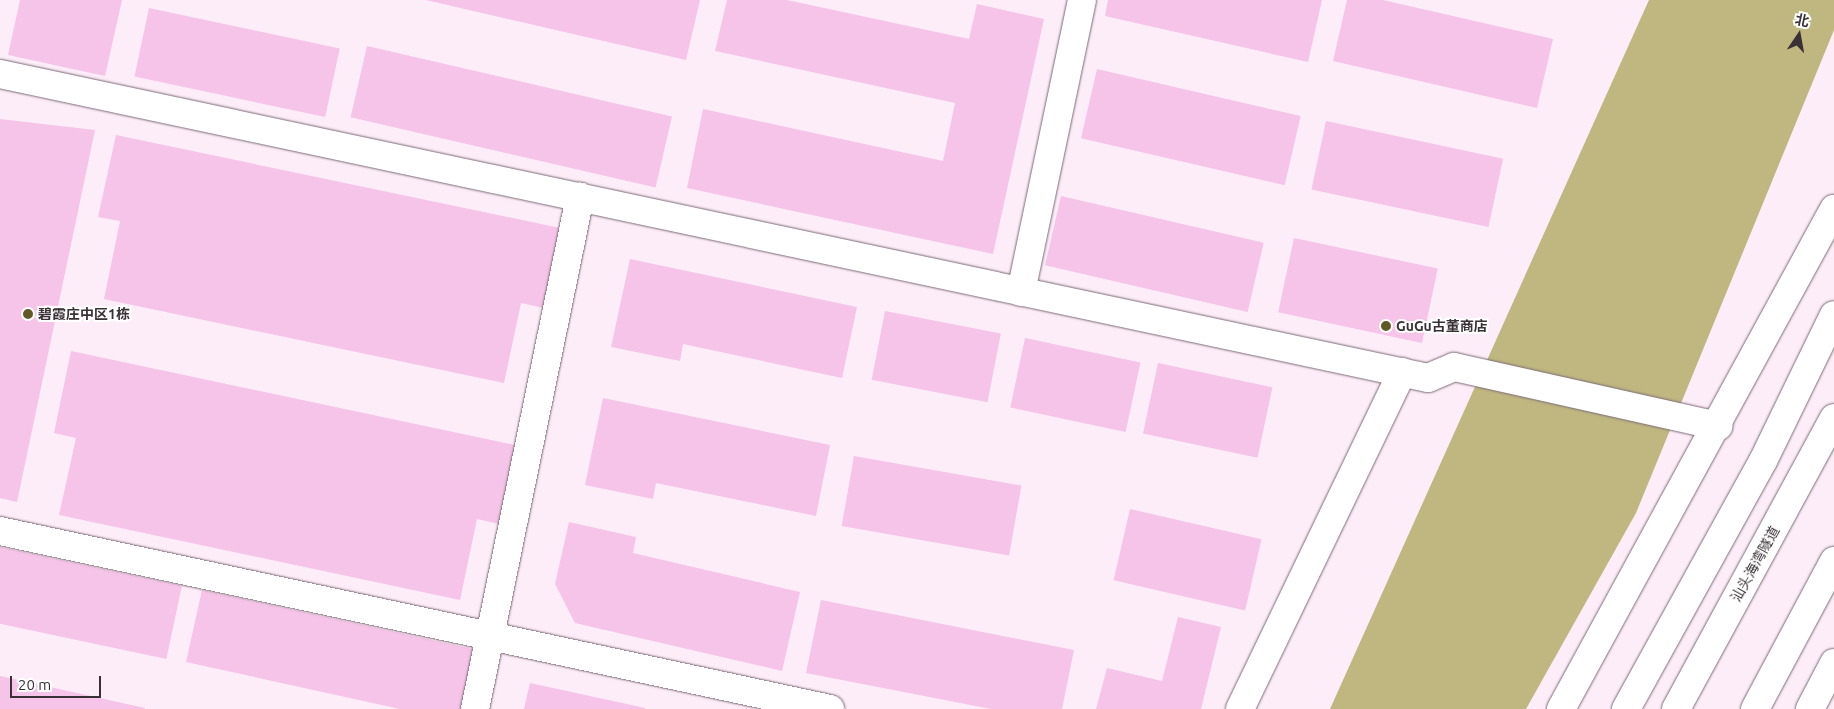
<!DOCTYPE html>
<html>
<head>
<meta charset="utf-8">
<style>
	body { margin:0 }
	#map { position:relative; width:1834px; height:709px; overflow:hidden; background:#fdedf8; font-family:Ubuntu,"Noto Sans SC",sans-serif }
	div>[style] { position:absolute }
	.water>* { inset:0; background:#bfb680 }
	.building>* { inset:0; background:#f5c4e8; transform-origin:0 0 }
	.roads { filter:drop-shadow(0 0 1px #7b6a76) drop-shadow(0 0 1px #7b6a76) }
	.minor>* { height:28px; margin:-14px; padding:0 14px; transform-origin:14px; border-radius:14px; background:#fff }
	.secondary>* { height:28px; margin:-14px; padding:0 14px; transform-origin:14px; border-radius:14px; background:#fff }
	.trunk>* { height:28px; margin:-14px; padding:0 14px; transform-origin:14px; border-radius:14px; background:#fff }
	.dots>* { width:14px; height:14px; translate:-50% -50%; box-sizing:border-box; border:2px solid #fff; border-radius:50% }
	span { translate:-50% -50%; white-space:nowrap; text-align:center; line-height:1.15; -webkit-text-stroke:4px #fff; paint-order:stroke }
	.poi-label { font-size:14px; color:#393136; font-weight:700 }
	.left { translate:0 -50%; text-align:left }
	.street-label { font-size:14px; color:#393136 }
	.north { position:absolute; left:1774px; top:10px; width:50px; height:50px; -webkit-text-stroke:4px #fff; paint-order:stroke; rotate:12deg; font-size:14px; font-weight:700; line-height:20px; text-align:center; color:#393136 }
	.north::after { content:''; display:block; margin:auto; width:18px; height:22px; background:#393136; clip-path:polygon(50% 0,100% 100%,50% 72%,0 100%) }
	.scale { position:absolute; left:10px; top:676px; width:91px; height:22px; box-sizing:border-box; border:2px solid #393136; border-top:0; padding-left:6px; font-size:15px; line-height:18px; white-space:nowrap; color:#393136; -webkit-text-stroke:4px #fff; paint-order:stroke }
</style>
</head>
<body>
<div id="map">
	<div class="water">
		<i style="clip-path:polygon(1649px 0,1834px 0,1834px 30px,1636px 513px,1526px 709px,1330px 709px)"></i>
	</div>
	<div class="building">
		<i style="clip-path:polygon(20px 0,122px 0,105px 76px,8px 55px)"></i>
		<i style="clip-path:polygon(426px 0,700px 0,686px 60px)"></i>
		<i style="clip-path:polygon(727px 0,787px 0,969px 39px,977px 4px,1044px 19px,993px 254px,687px 188px,703px 109px,943px 161px,955px 103px,715px 51px)"></i>
		<i style="clip-path:polygon(1108px 0,1322px 0,1308px 62px,1105px 16px)"></i>
		<i style="clip-path:polygon(1347px 0,1383px 0,1553px 39px,1537px 108px,1333px 61px)"></i>
		<i style="left:149px;top:8px;width:195px;height:70px;rotate:12deg"></i>
		<i style="left:367px;top:46px;width:313px;height:73px;rotate:13deg"></i>
		<i style="left:1097px;top:69px;width:209px;height:71px;rotate:13deg"></i>
		<i style="clip-path:polygon(0 119px,95px 130px,17px 502px,0 498px)"></i>
		<i style="left:1326px;top:121px;width:181px;height:70px;rotate:12deg"></i>
		<i style="clip-path:polygon(116px 135px,560px 228px,543px 308px,521px 303px,504px 383px,104px 299px,120px 221px,98px 217px)"></i>
		<i style="left:1061px;top:196px;width:208px;height:71px;rotate:13deg"></i>
		<i style="left:1294px;top:238px;width:147px;height:76px;rotate:12deg"></i>
		<i style="clip-path:polygon(630px 259px,857px 307px,842px 378px,683px 344px,680px 361px,611px 347px)"></i>
		<i style="left:885px;top:311px;width:118px;height:70px;rotate:11deg"></i>
		<i style="left:1025px;top:338px;width:118px;height:71px;rotate:12deg"></i>
		<i style="clip-path:polygon(71px 351px,515px 445px,499px 524px,477px 519px,460px 600px,59px 515px,76px 438px,54px 433px)"></i>
		<i style="left:1158px;top:363px;width:117px;height:72px;rotate:12deg"></i>
		<i style="clip-path:polygon(603px 398px,830px 445px,816px 516px,656px 483px,653px 499px,585px 485px)"></i>
		<i style="left:854px;top:456px;width:170px;height:71px;rotate:10deg"></i>
		<i style="left:1130px;top:509px;width:135px;height:73px;rotate:13deg"></i>
		<i style="clip-path:polygon(569px 522px,636px 537px,633px 553px,800px 592px,782px 671px,575px 623px,555px 584px)"></i>
		<i style="left:0;top:547px;width:186px;height:75px;rotate:12deg"></i>
		<i style="clip-path:polygon(202px 590px,482px 651px,469px 709px,400px 709px,186px 662px)"></i>
		<i style="clip-path:polygon(821px 600px,1074px 650px,1062px 709px,991px 709px,806px 673px)"></i>
		<i style="clip-path:polygon(1178px 617px,1221px 627px,1201px 709px,1096px 709px,1107px 668px,1162px 681px)"></i>
		<i style="clip-path:polygon(0 676px,145px 708px,145px 709px,0 709px)"></i>
		<i style="clip-path:polygon(530px 683px,645px 708px,645px 709px,524px 709px)"></i>
	</div>
	<div class="roads">
		<div class="minor">
			<i style="left:0;top:74px;width:1460px;rotate:12.02deg"></i>
			<i style="left:1428px;top:378px;width:28px;rotate:-23deg"></i>
			<i style="left:1454px;top:367px;width:271px;rotate:12.6deg"></i>
			<i style="left:1021px;top:292px;width:298px;rotate:-78.2deg"></i>
			<i style="left:0;top:531px;width:849px;rotate:12.1deg"></i>
			<i style="left:475px;top:709px;width:523px;rotate:-78.41deg"></i>
			<i style="left:1240px;top:709px;width:374px;rotate:-64.3deg"></i>
		</div>
		<div class="secondary">
			<i style="left:1561px;top:709px;width:570px;rotate:-61.37deg"></i>
		</div>
		<div class="trunk">
			<i style="left:1626px;top:709px;width:283px;rotate:-61.1deg"></i>
			<i style="left:1763px;top:461px;width:162px;rotate:-64.1deg"></i>
			<i style="left:1676px;top:709px;width:331px;rotate:-61.5deg"></i>
			<i style="left:1755px;top:709px;width:168px;rotate:-61.9deg"></i>
			<i style="left:1810px;top:709px;width:52px;rotate:-62.4deg"></i>
		</div>
	</div>
	<div class="dots">
		<i style="left:28px;top:314px;background:#615925"></i>
		<i style="left:1386px;top:326px;background:#615925"></i>
	</div>
	<div class="poi-label">
		<span class="left" style="left:38px;top:314px">碧霞庄中区1栋</span>
		<span class="left" style="left:1396px;top:326px">GuGu古董商店</span>
	</div>
	<div class="street-label">
		<span style="left:1755px;top:564px;rotate:-61deg">汕头海湾隧道</span>
	</div>
	<div class="north">北</div>
	<div class="scale">20 m</div>
</div>
</body>
</html>
